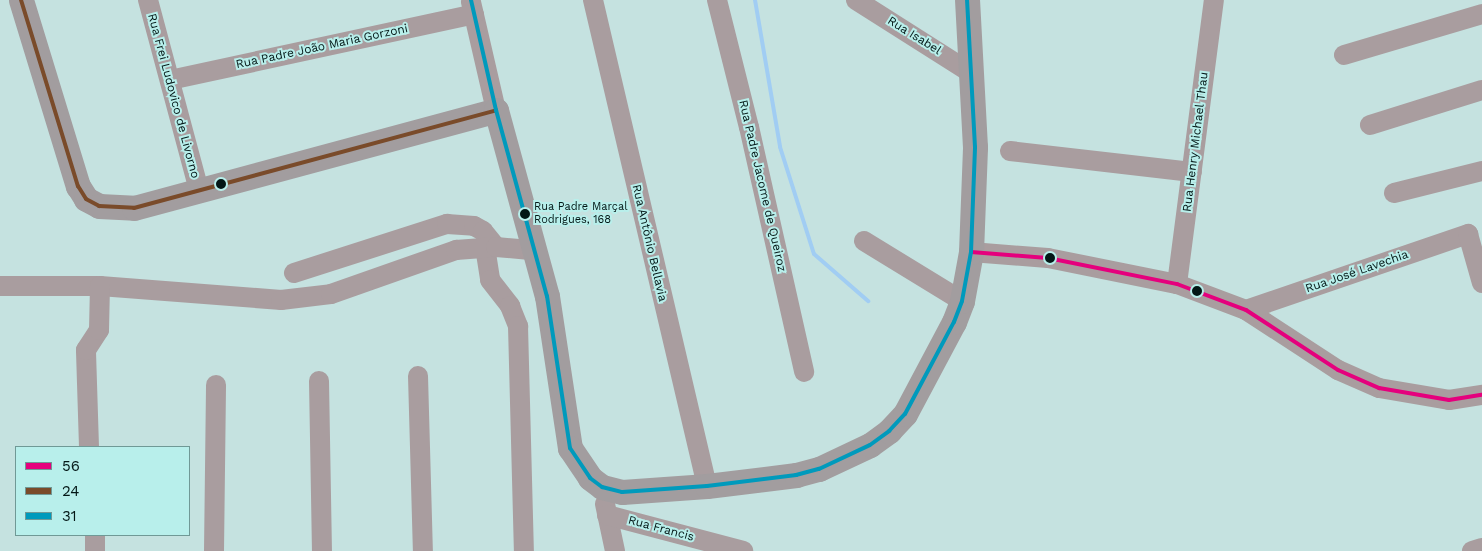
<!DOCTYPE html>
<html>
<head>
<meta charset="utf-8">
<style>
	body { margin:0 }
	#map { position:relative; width:1482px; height:551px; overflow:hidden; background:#c5e2e0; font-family:"Work Sans",sans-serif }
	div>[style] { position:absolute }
	.stream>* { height:4px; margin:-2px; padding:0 2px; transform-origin:2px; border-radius:2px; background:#a1cdf3 }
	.minor>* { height:20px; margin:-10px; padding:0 10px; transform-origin:10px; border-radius:10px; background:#a99d9f }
	.major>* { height:25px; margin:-12.5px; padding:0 12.5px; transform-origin:12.5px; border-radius:12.5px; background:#a29d9f }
	.bus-1>* { height:4px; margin:-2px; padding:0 2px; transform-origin:2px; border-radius:2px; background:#e5007d }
	.bus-2>* { height:4px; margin:-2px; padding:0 2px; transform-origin:2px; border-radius:2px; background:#7a4b2a }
	.bus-3>* { height:4px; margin:-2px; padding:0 2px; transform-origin:2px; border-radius:2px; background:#009abc }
	.dots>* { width:14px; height:14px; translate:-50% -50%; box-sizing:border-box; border:2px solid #b8efeb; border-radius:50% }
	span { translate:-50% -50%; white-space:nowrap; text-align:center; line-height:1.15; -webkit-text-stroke:4px #b8efeb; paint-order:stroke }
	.bus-label { font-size:11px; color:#031716 }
	.left { translate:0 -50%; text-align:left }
	.street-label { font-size:12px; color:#031716 }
	.legend { position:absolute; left:15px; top:446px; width:175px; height:90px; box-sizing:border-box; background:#b8efeb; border:1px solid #709996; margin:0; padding:6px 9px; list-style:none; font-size:15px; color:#031716 }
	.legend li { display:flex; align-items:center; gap:10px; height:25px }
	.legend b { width:25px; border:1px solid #709996 }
</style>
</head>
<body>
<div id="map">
	<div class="stream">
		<i style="left:755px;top:0;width:149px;rotate:80.3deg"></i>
		<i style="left:780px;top:147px;width:112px;rotate:72.4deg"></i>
		<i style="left:814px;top:254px;width:72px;rotate:41deg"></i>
	</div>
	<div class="minor">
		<i style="left:148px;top:0;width:198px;rotate:75deg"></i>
		<i style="left:593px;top:0;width:499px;rotate:76.8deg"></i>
		<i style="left:717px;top:0;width:131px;rotate:75.9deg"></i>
		<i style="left:749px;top:127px;width:251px;rotate:77.3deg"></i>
		<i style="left:856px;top:0;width:136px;rotate:32.4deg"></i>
		<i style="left:471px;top:2px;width:111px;rotate:77deg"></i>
		<i style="left:1344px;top:55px;width:144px;rotate:-16.5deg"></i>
		<i style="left:170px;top:80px;width:311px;rotate:-12.2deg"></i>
		<i style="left:1370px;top:125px;width:117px;rotate:-17.4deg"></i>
		<i style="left:1010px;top:151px;width:183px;rotate:6.6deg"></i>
		<i style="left:1394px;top:193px;width:91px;rotate:-14deg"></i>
		<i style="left:864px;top:241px;width:115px;rotate:31.5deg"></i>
		<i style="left:485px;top:247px;width:33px;rotate:81deg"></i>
		<i style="left:490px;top:280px;width:33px;rotate:52deg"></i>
		<i style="left:510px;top:306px;width:22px;rotate:68deg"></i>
		<i style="left:518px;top:326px;width:225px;rotate:88.5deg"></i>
		<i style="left:971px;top:252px;width:77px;rotate:4.5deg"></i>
		<i style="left:1048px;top:258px;width:132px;rotate:11.4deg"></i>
		<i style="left:1177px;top:284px;width:74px;rotate:20.6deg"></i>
		<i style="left:1246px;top:310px;width:110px;rotate:33.1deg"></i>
		<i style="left:1338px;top:370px;width:45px;rotate:23.7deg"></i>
		<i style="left:1379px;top:388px;width:71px;rotate:9.7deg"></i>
		<i style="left:1449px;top:400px;width:33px;rotate:-9deg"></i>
		<i style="left:294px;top:273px;width:161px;rotate:-17.8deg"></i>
		<i style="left:447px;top:224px;width:27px;rotate:4deg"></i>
		<i style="left:474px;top:226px;width:10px;rotate:29deg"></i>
		<i style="left:483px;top:231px;width:21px;rotate:51deg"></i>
		<i style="left:1177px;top:284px;width:286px;rotate:-82.6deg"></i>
		<i style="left:0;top:286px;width:100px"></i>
		<i style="left:100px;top:286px;width:182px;rotate:4.4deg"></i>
		<i style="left:281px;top:300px;width:50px;rotate:-6.8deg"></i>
		<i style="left:331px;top:294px;width:133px;rotate:-19.4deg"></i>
		<i style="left:456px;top:250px;width:40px;rotate:-4.3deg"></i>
		<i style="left:496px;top:247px;width:37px;rotate:5deg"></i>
		<i style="left:1246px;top:310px;width:235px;rotate:-18.9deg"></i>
		<i style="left:1468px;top:234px;width:51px;rotate:74.1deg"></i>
		<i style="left:418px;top:376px;width:175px;rotate:88.4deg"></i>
		<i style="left:319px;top:381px;width:170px;rotate:89deg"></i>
		<i style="left:89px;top:447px;width:97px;rotate:-91.8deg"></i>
		<i style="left:86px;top:350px;width:24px;rotate:-57deg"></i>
		<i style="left:99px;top:330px;width:44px;rotate:-88.7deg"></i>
		<i style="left:605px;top:504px;width:48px;rotate:78deg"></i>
		<i style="left:607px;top:515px;width:141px;rotate:14.8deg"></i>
		<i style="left:95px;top:551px;width:16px;rotate:-90deg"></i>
		<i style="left:214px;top:551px;width:166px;rotate:-89.3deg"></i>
		<i style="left:1472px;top:551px;width:10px;rotate:-17deg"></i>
	</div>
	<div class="major">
		<i style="left:21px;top:0;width:195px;rotate:73deg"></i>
		<i style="left:78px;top:186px;width:15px;rotate:58deg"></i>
		<i style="left:86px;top:199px;width:15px;rotate:28deg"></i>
		<i style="left:99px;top:206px;width:35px;rotate:3deg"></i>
		<i style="left:134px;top:208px;width:375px;rotate:-15.1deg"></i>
		<i style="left:496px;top:110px;width:193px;rotate:74.7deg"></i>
		<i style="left:547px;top:296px;width:154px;rotate:81.4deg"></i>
		<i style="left:570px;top:448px;width:36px;rotate:56deg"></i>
		<i style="left:590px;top:478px;width:15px;rotate:37deg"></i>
		<i style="left:602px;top:487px;width:21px;rotate:14deg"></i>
		<i style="left:622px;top:492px;width:85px;rotate:-4deg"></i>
		<i style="left:707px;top:486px;width:90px;rotate:-7deg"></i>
		<i style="left:796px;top:475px;width:24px;rotate:-15deg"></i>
		<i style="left:819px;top:469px;width:56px;rotate:-25.2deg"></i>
		<i style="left:870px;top:445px;width:24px;rotate:-36deg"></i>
		<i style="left:889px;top:431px;width:23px;rotate:-47deg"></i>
		<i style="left:905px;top:414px;width:104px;rotate:-62deg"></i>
		<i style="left:954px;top:322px;width:22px;rotate:-69deg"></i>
		<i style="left:962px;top:301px;width:50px;rotate:-79.6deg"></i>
		<i style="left:971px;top:252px;width:105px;rotate:-87.8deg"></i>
		<i style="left:975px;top:147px;width:147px;rotate:-93.1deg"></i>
	</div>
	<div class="bus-1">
		<i style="left:971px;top:252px;width:77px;rotate:4.5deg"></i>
		<i style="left:1048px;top:258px;width:132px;rotate:11.4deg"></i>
		<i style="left:1177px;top:284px;width:74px;rotate:20.6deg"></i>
		<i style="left:1246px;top:310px;width:110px;rotate:33.1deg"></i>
		<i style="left:1338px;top:370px;width:45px;rotate:23.7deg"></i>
		<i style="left:1379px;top:388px;width:71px;rotate:9.7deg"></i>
		<i style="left:1449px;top:400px;width:33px;rotate:-9deg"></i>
	</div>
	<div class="bus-2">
		<i style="left:21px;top:0;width:195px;rotate:73deg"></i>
		<i style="left:78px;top:186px;width:15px;rotate:58deg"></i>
		<i style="left:86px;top:199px;width:15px;rotate:28deg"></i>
		<i style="left:99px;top:206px;width:35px;rotate:3deg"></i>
		<i style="left:134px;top:208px;width:375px;rotate:-15.1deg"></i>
	</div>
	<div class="bus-3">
		<i style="left:471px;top:0;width:113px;rotate:77.2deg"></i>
		<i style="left:496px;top:110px;width:193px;rotate:74.7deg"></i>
		<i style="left:547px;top:296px;width:154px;rotate:81.4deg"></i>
		<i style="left:570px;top:448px;width:36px;rotate:56deg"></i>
		<i style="left:590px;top:478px;width:15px;rotate:37deg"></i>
		<i style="left:602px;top:487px;width:21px;rotate:14deg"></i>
		<i style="left:622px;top:492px;width:85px;rotate:-4deg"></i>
		<i style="left:707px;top:486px;width:90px;rotate:-7deg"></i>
		<i style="left:796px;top:475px;width:24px;rotate:-15deg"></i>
		<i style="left:819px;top:469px;width:56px;rotate:-25.2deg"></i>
		<i style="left:870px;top:445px;width:24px;rotate:-36deg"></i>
		<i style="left:889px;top:431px;width:23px;rotate:-47deg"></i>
		<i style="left:905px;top:414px;width:104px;rotate:-62deg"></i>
		<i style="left:954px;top:322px;width:22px;rotate:-69deg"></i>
		<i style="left:962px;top:301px;width:50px;rotate:-79.6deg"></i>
		<i style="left:971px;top:252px;width:105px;rotate:-87.8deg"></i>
		<i style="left:975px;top:147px;width:147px;rotate:-93.1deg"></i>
	</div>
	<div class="dots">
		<i style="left:221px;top:184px;background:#031716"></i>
		<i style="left:525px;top:214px;background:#031716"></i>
		<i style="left:1050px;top:258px;background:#031716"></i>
		<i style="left:1197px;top:291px;background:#031716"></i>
	</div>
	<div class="bus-label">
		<span class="left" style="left:534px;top:214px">Rua Padre Marçal<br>Rodrigues, 168</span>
	</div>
	<div class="street-label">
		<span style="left:914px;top:36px;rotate:32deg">Rua Isabel</span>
		<span style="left:322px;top:47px;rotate:-12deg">Rua Padre João Maria Gorzoni</span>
		<span style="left:173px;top:96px;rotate:75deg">Rua Frei Ludovico de Livorno</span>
		<span style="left:1196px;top:142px;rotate:-83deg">Rua Henry Michael Thau</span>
		<span style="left:762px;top:186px;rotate:77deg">Rua Padre Jacome de Queiroz</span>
		<span style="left:649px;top:243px;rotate:77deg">Rua Antônio Bellavia</span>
		<span style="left:1357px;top:272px;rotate:-19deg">Rua José Lavechia</span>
		<span style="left:661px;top:529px;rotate:15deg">Rua Francis</span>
	</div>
	<ul class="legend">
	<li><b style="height:6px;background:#e5007d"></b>56</li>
	<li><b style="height:6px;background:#7a4b2a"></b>24</li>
	<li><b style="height:6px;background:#009abc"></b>31</li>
	</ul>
</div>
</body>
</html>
